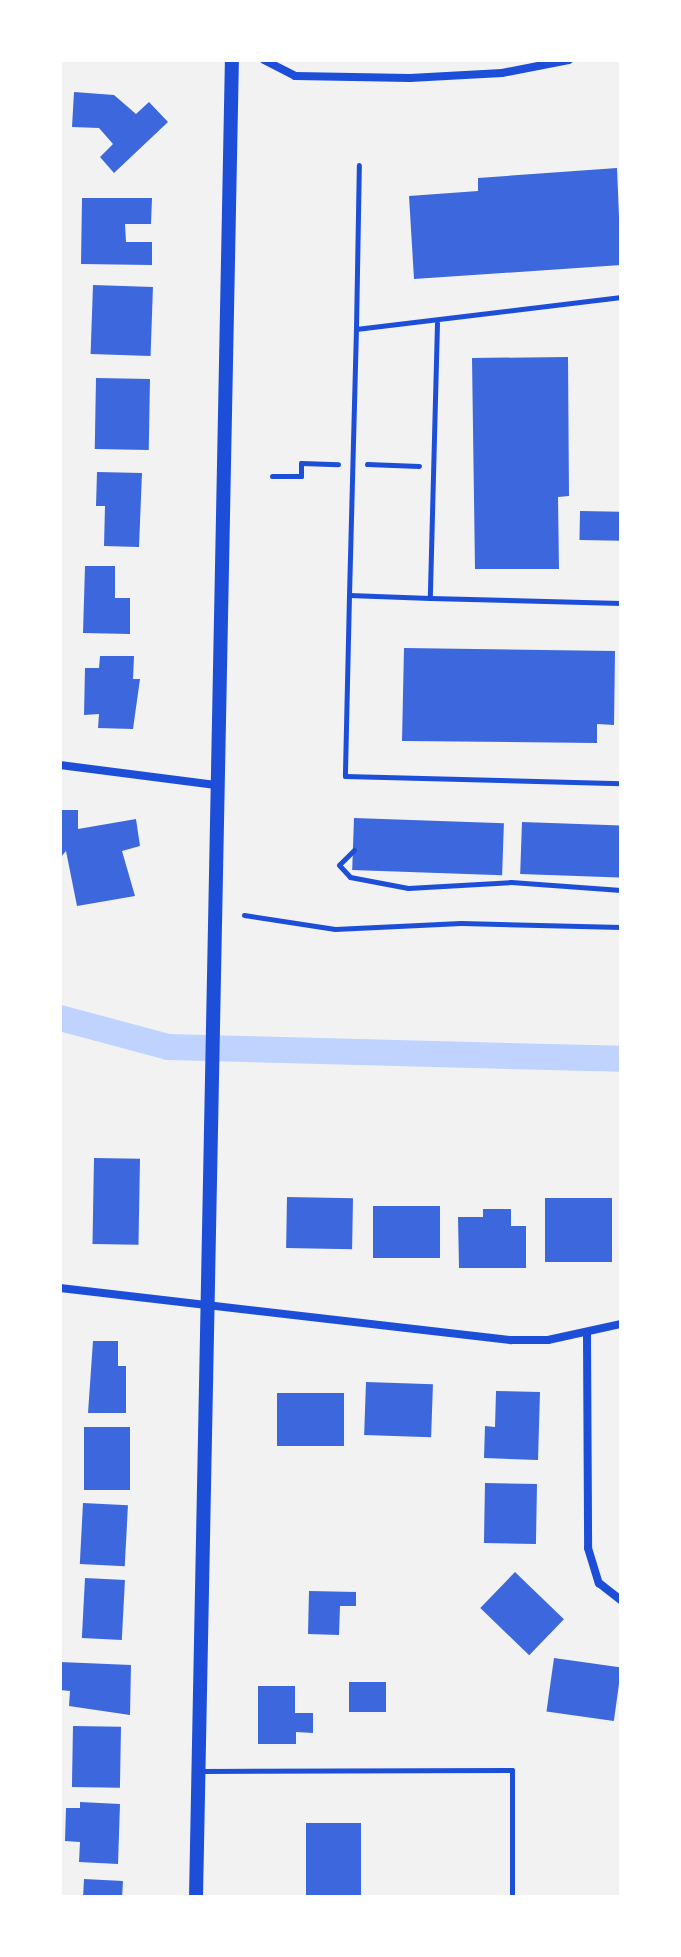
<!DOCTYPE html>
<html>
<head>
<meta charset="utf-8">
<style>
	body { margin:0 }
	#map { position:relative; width:681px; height:1957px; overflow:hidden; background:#f2f2f2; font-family:"Crimson Pro",serif }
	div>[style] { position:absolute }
	.canal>* { height:26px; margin:-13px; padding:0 13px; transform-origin:13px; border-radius:13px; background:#bfd3fe }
	.building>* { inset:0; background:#3d67dc; transform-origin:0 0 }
	.path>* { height:5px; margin:-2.5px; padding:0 2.5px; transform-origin:2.5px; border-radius:2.5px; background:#1d4ed8 }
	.service>* { height:5px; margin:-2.5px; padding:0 2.5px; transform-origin:2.5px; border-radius:2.5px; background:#1d4ed8 }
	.minor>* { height:8px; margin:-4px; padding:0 4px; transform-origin:4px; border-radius:4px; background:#1d4ed8 }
	.tertiary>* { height:14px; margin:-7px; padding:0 7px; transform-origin:7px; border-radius:7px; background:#1d4ed8 }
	span { translate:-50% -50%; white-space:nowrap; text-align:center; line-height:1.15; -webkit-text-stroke:8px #fff; paint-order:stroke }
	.frame { position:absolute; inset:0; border:62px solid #fff; pointer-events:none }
</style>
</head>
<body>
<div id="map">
	<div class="canal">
		<i style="left:60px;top:1018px;width:112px;rotate:15deg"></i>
		<i style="left:168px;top:1047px;width:453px;rotate:1.5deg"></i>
	</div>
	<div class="building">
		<i style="clip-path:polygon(74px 92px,114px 95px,136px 114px,149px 102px,168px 122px,114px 173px,100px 157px,113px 144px,99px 128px,72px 127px)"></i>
		<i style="clip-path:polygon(617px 168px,621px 265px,414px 279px,409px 196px,478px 191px,478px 178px)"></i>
		<i style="clip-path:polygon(82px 198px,152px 198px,151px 224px,125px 224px,126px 242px,152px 242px,152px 265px,81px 264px)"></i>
		<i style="left:93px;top:285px;width:60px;height:69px;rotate:2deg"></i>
		<i style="clip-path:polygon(568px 357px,569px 496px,558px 497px,559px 569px,475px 569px,472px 358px)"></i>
		<i style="left:96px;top:378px;width:54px;height:71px;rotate:1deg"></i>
		<i style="clip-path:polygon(97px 472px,142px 473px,139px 547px,104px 546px,105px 506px,96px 506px)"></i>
		<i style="left:580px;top:511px;width:41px;height:29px;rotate:1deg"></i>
		<i style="clip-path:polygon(85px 566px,115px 566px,115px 598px,130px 598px,130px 634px,83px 633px)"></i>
		<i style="clip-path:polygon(404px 648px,615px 651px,614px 725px,597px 724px,597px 743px,402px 741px)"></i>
		<i style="clip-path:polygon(100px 656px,134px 656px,133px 679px,140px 679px,133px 729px,98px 728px,99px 714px,84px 715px,85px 668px,99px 668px)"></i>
		<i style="clip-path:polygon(60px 810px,78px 810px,78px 829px,136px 819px,140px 846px,122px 851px,135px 896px,77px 906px,66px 851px,60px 858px)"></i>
		<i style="left:354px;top:818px;width:150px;height:52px;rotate:2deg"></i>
		<i style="left:522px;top:822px;width:99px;height:52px;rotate:2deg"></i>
		<i style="left:94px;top:1158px;width:46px;height:86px;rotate:1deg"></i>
		<i style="left:287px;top:1197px;width:66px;height:51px;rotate:1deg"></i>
		<i style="left:545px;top:1198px;width:67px;height:64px"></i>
		<i style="left:373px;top:1206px;width:67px;height:52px"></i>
		<i style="clip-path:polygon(483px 1209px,511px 1209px,511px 1226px,526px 1226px,526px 1268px,459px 1268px,458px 1217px,483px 1217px)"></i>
		<i style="clip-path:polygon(93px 1341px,118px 1341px,118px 1366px,126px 1366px,126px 1413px,88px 1413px)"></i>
		<i style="left:366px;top:1382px;width:67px;height:53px;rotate:2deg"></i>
		<i style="clip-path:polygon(496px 1391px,540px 1392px,538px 1460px,484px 1458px,485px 1426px,495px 1427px)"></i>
		<i style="left:277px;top:1393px;width:67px;height:53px"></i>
		<i style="left:130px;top:1427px;width:63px;height:46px;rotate:90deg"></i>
		<i style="left:485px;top:1483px;width:52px;height:60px;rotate:1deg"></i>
		<i style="left:83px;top:1503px;width:45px;height:61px;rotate:3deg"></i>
		<i style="left:515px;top:1572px;width:68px;height:50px;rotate:44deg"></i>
		<i style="left:85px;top:1578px;width:40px;height:60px;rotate:3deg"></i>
		<i style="clip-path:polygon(309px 1591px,356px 1592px,356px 1606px,340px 1606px,339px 1635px,308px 1634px)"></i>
		<i style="left:554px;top:1658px;width:68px;height:54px;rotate:8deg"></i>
		<i style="clip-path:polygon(60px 1662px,131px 1665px,130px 1715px,69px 1706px,70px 1691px,60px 1690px)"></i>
		<i style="left:386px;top:1682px;width:30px;height:37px;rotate:90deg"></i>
		<i style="clip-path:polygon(258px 1686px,295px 1686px,295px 1713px,313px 1713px,313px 1733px,296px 1732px,296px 1744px,258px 1744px)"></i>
		<i style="left:73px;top:1726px;width:48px;height:61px;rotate:1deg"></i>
		<i style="clip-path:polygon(80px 1802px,120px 1804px,118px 1864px,79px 1862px,80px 1842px,65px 1841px,66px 1808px,80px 1808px)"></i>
		<i style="left:306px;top:1823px;width:55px;height:74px"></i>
		<i style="left:84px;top:1879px;width:39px;height:18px;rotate:3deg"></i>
	</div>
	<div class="path">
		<i style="left:367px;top:464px;width:52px;rotate:2.2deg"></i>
		<i style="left:272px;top:476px;width:29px"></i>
		<i style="left:301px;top:476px;width:13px;rotate:-90deg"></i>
		<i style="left:301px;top:463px;width:37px;rotate:2deg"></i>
		<i style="left:354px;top:850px;width:21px;rotate:135deg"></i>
		<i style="left:339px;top:865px;width:16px;rotate:47deg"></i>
		<i style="left:350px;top:877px;width:59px;rotate:10.7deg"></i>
		<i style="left:408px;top:888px;width:103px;rotate:-3.3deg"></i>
		<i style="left:511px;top:882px;width:110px;rotate:4.2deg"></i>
		<i style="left:244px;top:915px;width:92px;rotate:8.7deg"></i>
		<i style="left:335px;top:929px;width:126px;rotate:-2.7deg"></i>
		<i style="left:461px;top:923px;width:160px;rotate:1.4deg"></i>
	</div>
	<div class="service">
		<i style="left:437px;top:323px;width:275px;rotate:91.5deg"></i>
		<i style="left:430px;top:598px;width:81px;rotate:-177.9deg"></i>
		<i style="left:349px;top:595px;width:181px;rotate:91.3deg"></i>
		<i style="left:345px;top:776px;width:276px;rotate:1.5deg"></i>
		<i style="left:356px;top:329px;width:164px;rotate:-89deg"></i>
		<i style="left:349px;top:595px;width:266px;rotate:-88.5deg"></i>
		<i style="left:356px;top:329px;width:267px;rotate:-6.9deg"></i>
		<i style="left:430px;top:598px;width:191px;rotate:1.5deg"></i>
		<i style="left:202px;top:1771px;width:310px;rotate:-0.2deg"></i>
		<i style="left:512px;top:1770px;width:127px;rotate:90deg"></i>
	</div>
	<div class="minor">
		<i style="left:264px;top:60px;width:35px;rotate:27deg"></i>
		<i style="left:295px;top:76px;width:115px;rotate:1deg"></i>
		<i style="left:410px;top:78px;width:92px;rotate:-3.1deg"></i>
		<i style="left:502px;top:73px;width:68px;rotate:-11deg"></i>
		<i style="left:60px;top:765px;width:157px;rotate:7.3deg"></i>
		<i style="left:60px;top:1288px;width:454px;rotate:6.6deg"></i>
		<i style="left:511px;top:1340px;width:37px"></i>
		<i style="left:548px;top:1340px;width:75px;rotate:-12.4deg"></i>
		<i style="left:587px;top:1335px;width:213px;rotate:89.7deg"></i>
		<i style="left:588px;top:1548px;width:37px;rotate:73deg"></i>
		<i style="left:599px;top:1583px;width:28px;rotate:38deg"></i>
	</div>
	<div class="tertiary">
		<i style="left:196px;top:1897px;width:1837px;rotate:-88.88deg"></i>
	</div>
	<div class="frame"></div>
</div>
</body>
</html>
